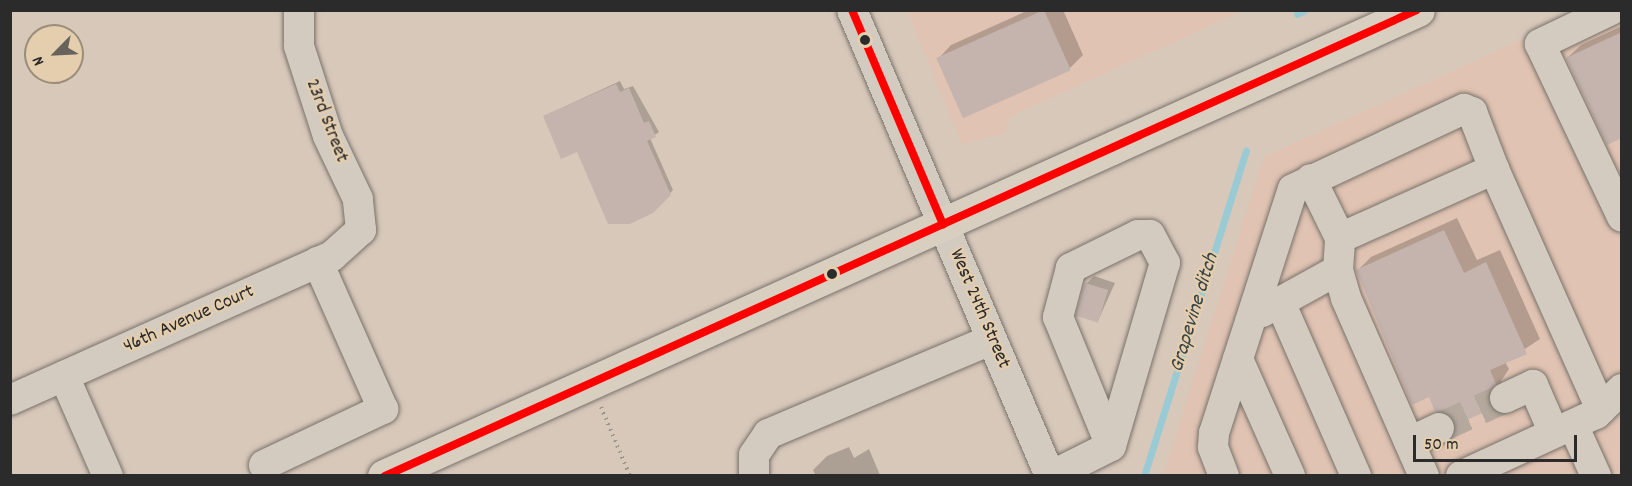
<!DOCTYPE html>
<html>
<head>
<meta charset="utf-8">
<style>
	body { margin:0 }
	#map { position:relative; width:1632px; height:486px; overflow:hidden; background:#d8c8ba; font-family:Dekko,sans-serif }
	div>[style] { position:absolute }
	.built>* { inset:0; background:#e0c3b2 }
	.shadow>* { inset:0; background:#0003 }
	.stream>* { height:7px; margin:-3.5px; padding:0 3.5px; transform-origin:3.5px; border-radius:3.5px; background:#9acbd4 }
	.building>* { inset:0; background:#c5b4ae; transform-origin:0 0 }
	.minor-tunnel>* { height:30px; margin-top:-15px; transform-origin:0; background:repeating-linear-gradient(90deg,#b5a99d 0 30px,transparent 0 45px) }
	.path>* { height:4px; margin-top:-2px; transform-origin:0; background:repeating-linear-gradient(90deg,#9b948c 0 1.5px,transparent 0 6px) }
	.roads { filter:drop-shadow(0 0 2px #79726b) drop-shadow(0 0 2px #79726b) }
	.minor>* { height:30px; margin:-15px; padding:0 15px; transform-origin:15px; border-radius:15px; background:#d3cbbf }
	.major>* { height:33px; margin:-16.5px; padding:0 16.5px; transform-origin:16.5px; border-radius:16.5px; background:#d9cfc1 }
	.bus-1>* { height:8px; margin:-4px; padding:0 4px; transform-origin:4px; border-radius:4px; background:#f00 }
	.dots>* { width:16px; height:16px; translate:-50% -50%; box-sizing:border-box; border:3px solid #e4ceae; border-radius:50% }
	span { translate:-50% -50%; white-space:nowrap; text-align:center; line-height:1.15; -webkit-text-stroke:4.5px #e4ceae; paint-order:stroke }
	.street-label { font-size:20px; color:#2b2b2b }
	.water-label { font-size:21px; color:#384346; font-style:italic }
	.frame { position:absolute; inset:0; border:12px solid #2b2b2b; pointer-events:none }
	.north { position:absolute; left:24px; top:24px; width:60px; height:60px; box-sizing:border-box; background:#e4ceae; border:2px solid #9a8d7a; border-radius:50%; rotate:246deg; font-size:16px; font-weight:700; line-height:24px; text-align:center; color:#2b2b2b }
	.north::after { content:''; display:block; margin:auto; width:21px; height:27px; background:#68625d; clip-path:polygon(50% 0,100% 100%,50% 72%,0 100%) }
	.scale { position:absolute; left:1413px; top:435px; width:164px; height:27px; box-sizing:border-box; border:3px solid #2b2b2b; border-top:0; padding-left:8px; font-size:18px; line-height:21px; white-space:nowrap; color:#2b2b2b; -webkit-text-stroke:4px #e4ceae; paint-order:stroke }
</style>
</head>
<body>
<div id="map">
	<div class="built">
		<i style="clip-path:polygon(907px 11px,1243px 11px,1011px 116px,1003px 134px,962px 144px)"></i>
		<i style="clip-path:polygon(1584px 11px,1621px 11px,1621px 475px,1163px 476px,1264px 157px)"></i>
	</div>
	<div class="shadow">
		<i style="clip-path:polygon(1029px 10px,1063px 10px,1083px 55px,1070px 68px,938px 59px,951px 45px)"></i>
		<i style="clip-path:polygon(1622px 26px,1622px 137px,1567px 58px,1581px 45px)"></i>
		<i style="clip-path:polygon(620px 81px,624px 89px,633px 86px,659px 132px,650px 138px,673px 190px,653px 212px,544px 116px)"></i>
		<i style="clip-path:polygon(1457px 218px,1477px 260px,1500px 250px,1540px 339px,1505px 362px,1509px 369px,1501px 381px,1505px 394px,1491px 407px,1449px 412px,1429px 395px,1358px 270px,1371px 257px)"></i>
		<i style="clip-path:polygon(1094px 276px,1115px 283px,1097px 323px,1086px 284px)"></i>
		<i style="clip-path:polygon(849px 447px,854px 458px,869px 449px,880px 475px,894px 476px,816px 476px,813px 470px,827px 456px)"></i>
	</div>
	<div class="stream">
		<i style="left:1297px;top:14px;width:9px;rotate:-27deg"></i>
		<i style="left:1144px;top:476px;width:341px;rotate:-72.6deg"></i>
	</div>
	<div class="building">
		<i style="left:1044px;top:10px;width:66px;height:118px;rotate:66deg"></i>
		<i style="clip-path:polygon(1622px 32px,1622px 138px,1607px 145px,1566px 58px)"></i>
		<i style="clip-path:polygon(616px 84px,620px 92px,629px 88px,644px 123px,649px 121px,656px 137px,647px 141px,671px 195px,653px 213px,630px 224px,608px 224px,577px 152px,561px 159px,543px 116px)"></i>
		<i style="clip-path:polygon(1444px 230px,1464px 273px,1486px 262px,1527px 354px,1490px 370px,1496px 384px,1488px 396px,1492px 409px,1455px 425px,1448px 414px,1435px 412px,1429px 397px,1412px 405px,1356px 270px)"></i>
		<i style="left:1085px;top:283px;width:24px;height:34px;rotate:17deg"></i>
	</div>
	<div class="minor-tunnel">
		<i style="left:1439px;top:428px;width:72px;rotate:-24.4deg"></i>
	</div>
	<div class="path">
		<i style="left:601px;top:407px;width:75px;rotate:67.2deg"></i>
	</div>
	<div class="roads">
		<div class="minor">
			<i style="left:852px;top:10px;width:506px;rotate:66.98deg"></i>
			<i style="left:1611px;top:10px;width:79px;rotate:154.4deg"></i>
			<i style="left:1540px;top:44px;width:191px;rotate:64.6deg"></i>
			<i style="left:1311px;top:179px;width:66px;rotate:63.8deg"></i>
			<i style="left:1280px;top:302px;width:190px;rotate:66.4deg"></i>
			<i style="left:1262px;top:312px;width:87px;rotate:-28.9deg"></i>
			<i style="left:1238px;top:359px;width:128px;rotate:66deg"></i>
			<i style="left:64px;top:376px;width:109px;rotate:66.3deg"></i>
			<i style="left:1505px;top:398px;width:31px;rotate:-25deg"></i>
			<i style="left:1533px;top:385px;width:52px;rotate:66.4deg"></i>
			<i style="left:10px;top:400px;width:353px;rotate:-24.1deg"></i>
			<i style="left:332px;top:256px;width:39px;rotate:-42deg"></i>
			<i style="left:361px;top:230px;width:31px;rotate:-96deg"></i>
			<i style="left:358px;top:199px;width:70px;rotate:-115.5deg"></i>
			<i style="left:328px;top:136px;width:95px;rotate:-107.9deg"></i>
			<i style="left:299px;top:46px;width:36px;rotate:-90deg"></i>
			<i style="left:1573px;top:425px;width:56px;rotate:65.7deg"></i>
			<i style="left:1409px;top:442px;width:33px;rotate:-25deg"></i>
			<i style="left:264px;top:465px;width:132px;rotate:-25.2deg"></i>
			<i style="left:383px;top:409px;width:161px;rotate:-113.9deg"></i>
			<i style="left:754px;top:476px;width:21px;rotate:-90deg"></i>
			<i style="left:754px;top:455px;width:25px;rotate:-56deg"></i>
			<i style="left:768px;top:434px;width:242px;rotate:-22.9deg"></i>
			<i style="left:1051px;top:476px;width:67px;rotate:-26.6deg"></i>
			<i style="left:1111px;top:446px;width:191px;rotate:-73.6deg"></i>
			<i style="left:1165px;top:263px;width:32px;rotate:-118deg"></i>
			<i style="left:1150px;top:235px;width:12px;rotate:180deg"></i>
			<i style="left:1138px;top:235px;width:75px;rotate:153.8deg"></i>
			<i style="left:1071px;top:268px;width:51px;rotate:104.9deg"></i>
			<i style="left:1058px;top:317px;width:139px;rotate:67.7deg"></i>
			<i style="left:1224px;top:476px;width:31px;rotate:-111deg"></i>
			<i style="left:1213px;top:447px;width:14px;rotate:-86deg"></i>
			<i style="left:1214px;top:433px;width:256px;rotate:-72.1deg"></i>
			<i style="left:1293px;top:189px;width:189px;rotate:-25.1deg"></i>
			<i style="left:1464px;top:109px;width:9px;rotate:21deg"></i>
			<i style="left:1472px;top:112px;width:61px;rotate:68.9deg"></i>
			<i style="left:1424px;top:476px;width:194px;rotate:-113.7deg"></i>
			<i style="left:1346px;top:298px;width:29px;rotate:-106deg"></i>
			<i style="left:1338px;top:270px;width:32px;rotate:-86deg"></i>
			<i style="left:1340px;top:238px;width:169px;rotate:-24.1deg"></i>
			<i style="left:1494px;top:169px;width:263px;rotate:66deg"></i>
			<i style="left:1461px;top:476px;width:149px;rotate:-24.7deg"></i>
			<i style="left:1596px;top:414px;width:36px;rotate:-44deg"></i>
		</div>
		<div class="major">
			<i style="left:384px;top:476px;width:1134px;rotate:-24.26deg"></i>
		</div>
	</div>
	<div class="bus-1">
		<i style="left:852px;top:10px;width:233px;rotate:67deg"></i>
		<i style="left:385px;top:476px;width:1132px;rotate:-24.3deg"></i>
	</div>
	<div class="dots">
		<i style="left:865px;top:40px;background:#2b2b2b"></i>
		<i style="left:832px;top:274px;background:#2b2b2b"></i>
	</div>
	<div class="street-label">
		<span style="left:326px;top:121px;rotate:69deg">23rd Street</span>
		<span style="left:979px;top:309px;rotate:67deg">West 24th Street</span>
		<span style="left:189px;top:320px;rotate:-24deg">46th Avenue Court</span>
	</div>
	<div class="water-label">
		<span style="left:1195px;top:313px;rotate:-73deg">Grapevine ditch</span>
	</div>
	<div class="frame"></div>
	<div class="north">N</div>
	<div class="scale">50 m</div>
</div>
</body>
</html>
